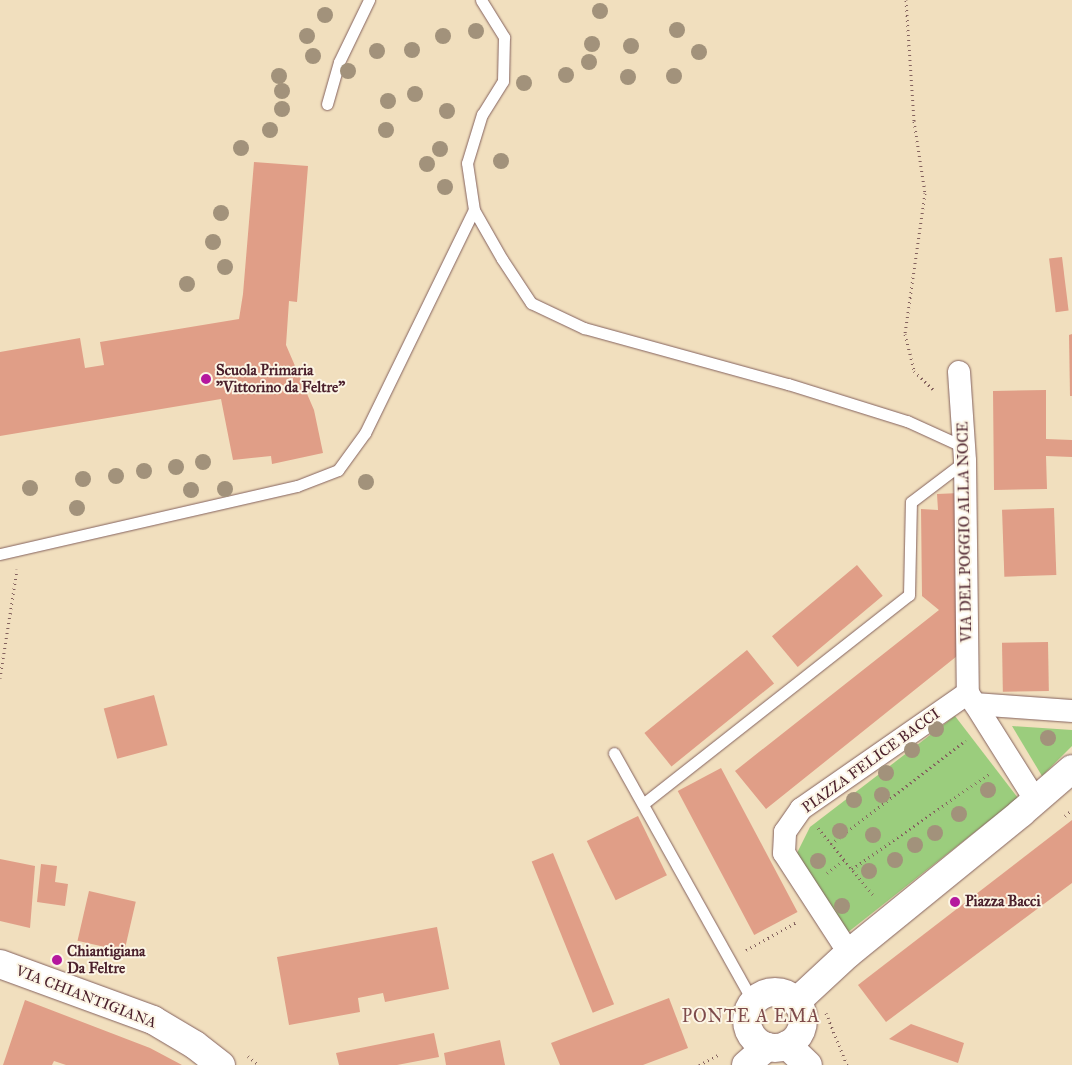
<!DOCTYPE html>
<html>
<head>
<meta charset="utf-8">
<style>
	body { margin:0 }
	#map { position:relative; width:1072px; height:1065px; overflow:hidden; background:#f1dfbe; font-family:"IM FELL Great Primer",serif }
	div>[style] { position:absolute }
	.green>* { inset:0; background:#9bcd7d }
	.building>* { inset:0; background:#e09e87; transform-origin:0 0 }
	.path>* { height:3px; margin-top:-1.5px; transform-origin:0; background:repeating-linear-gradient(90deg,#84625e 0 1px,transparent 0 5px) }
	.roads { filter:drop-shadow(0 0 1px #84625e) drop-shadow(0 0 1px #84625e) }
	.service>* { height:11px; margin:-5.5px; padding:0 5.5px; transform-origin:5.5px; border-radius:5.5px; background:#fff }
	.minor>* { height:22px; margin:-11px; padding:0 11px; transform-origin:11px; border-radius:11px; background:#fff }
	.tertiary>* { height:28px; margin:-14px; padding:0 14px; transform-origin:14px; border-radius:14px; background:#fff }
	.tertiary>.ring { margin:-14px; padding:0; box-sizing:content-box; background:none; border:28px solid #fff; border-radius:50% }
	.trees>* { width:16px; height:16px; margin:-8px; border-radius:50%; background:#a2927b }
	.dots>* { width:14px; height:14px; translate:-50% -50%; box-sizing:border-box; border:2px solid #fcf5e5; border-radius:50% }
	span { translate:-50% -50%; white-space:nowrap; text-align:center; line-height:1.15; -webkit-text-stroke:4px #fcf5e5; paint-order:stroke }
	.poi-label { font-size:15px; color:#4a1f2b; font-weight:700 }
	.left { translate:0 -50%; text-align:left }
	.street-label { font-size:15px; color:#4a1f2b }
	.quarter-label { font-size:18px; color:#7e4b4b; letter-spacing:1px }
</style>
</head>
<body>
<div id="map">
	<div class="green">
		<i style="clip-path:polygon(955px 716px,1018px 798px,847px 933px,796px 855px,810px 827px)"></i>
		<i style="clip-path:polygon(1012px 726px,1072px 730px,1072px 746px,1042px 776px)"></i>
	</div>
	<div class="building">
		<i style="clip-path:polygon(254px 162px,308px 166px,297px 302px,289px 301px,286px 345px,314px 410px,323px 453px,272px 464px,271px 456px,233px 460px,221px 399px,0 436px,0 352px,80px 338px,85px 368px,104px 365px,100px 342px,239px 319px,243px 294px)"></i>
		<i style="left:1062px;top:257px;width:54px;height:13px;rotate:83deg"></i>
		<i style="clip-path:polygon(1072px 334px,1072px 396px,1070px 396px,1069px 335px)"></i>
		<i style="clip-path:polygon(1046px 390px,1046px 439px,1072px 440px,1072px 457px,1046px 456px,1047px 489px,994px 490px,993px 391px)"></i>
		<i style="clip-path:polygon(960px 493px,962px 652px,766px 809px,735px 771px,939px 610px,922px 596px,921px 509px,938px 510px,937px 494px)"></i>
		<i style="left:1054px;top:508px;width:67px;height:52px;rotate:88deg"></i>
		<i style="left:857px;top:565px;width:40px;height:111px;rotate:50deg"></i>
		<i style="left:1048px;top:642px;width:49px;height:46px;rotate:89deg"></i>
		<i style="left:747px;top:650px;width:43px;height:132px;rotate:51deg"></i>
		<i style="left:154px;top:695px;width:52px;height:52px;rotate:75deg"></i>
		<i style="left:721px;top:768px;width:163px;height:49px;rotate:62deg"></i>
		<i style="left:638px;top:816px;width:66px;height:57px;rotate:64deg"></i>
		<i style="clip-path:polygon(1072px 820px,1072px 883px,886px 1022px,858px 985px)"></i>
		<i style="left:553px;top:853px;width:163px;height:23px;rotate:68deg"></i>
		<i style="clip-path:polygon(0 859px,35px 866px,30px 928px,0 921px)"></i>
		<i style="clip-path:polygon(41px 864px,57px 866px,55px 882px,68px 884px,65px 906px,37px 902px)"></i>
		<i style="left:89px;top:891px;width:48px;height:51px;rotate:13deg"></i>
		<i style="clip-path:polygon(437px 927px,449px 989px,385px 1002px,383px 993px,358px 998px,360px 1012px,289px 1025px,277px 957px)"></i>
		<i style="clip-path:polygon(669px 998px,688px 1048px,643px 1065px,560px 1065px,551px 1043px)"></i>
		<i style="clip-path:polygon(25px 1000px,150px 1048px,182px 1065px,66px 1065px,54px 1061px,52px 1065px,3px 1065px)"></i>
		<i style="clip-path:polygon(911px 1024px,964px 1043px,958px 1063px,889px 1039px)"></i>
		<i style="clip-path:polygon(434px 1033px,439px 1057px,397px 1065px,339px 1065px,336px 1053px)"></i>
		<i style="clip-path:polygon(500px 1040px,505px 1065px,446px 1065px,444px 1053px)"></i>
	</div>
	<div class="path">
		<i style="left:906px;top:0;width:121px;rotate:86.2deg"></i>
		<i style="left:914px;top:121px;width:73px;rotate:81.3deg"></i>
		<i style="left:925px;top:193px;width:142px;rotate:98.1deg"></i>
		<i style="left:905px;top:334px;width:38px;rotate:76deg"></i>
		<i style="left:914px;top:371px;width:28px;rotate:44deg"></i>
		<i style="left:0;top:678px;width:110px;rotate:-81.1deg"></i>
		<i style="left:1065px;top:816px;width:9px;rotate:-41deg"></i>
		<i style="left:818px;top:828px;width:88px;rotate:50.5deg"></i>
		<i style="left:831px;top:844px;width:170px;rotate:-37.6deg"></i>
		<i style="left:852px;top:869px;width:168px;rotate:-34.8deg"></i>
		<i style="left:827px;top:873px;width:21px;rotate:-37deg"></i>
		<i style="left:746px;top:950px;width:58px;rotate:-28.8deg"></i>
		<i style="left:826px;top:1013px;width:56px;rotate:68deg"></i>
		<i style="left:248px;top:1056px;width:14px;rotate:39deg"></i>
		<i style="left:699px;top:1065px;width:24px;rotate:-28deg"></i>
	</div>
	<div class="roads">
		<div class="service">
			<i style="left:481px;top:0;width:44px;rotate:58.1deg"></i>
			<i style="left:504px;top:37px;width:44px;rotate:91.3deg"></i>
			<i style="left:503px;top:81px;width:39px;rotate:122deg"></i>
			<i style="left:482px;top:114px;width:51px;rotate:107deg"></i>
			<i style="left:467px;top:163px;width:48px;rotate:81.5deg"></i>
			<i style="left:474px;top:210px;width:56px;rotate:60.3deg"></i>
			<i style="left:502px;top:259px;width:53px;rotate:56.6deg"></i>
			<i style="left:531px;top:303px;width:59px;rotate:25.3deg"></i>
			<i style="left:584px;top:328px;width:212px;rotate:15.4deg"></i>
			<i style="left:788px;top:384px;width:125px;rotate:17.3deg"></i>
			<i style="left:907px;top:421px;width:63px;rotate:24.5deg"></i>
			<i style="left:327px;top:104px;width:44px;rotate:-74.1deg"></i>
			<i style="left:339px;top:62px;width:69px;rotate:-64.2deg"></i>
			<i style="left:0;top:554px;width:305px;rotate:-12.9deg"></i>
			<i style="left:297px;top:486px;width:44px;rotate:-21.3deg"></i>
			<i style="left:338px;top:470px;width:46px;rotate:-53.9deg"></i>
			<i style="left:365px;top:433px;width:248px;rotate:-64deg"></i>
			<i style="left:614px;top:753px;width:287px;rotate:60.8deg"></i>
			<i style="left:643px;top:804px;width:338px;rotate:-38.2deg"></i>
			<i style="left:909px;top:595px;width:93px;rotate:-88.8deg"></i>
			<i style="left:911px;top:502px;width:68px;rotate:-37.2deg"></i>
		</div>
		<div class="minor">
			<i style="left:959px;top:372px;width:89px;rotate:86.1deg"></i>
			<i style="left:965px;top:461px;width:232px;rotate:89.3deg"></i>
			<i style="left:975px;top:704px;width:97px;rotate:4.1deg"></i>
			<i style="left:849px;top:953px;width:119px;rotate:-123deg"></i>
			<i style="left:784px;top:853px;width:21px;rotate:-87deg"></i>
			<i style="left:785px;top:832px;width:28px;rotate:-55deg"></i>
			<i style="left:801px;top:809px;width:203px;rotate:-34.8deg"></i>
			<i style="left:968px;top:693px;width:128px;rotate:57.8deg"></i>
		</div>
		<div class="tertiary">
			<i style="left:0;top:964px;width:163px;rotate:20.1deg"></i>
			<i style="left:153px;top:1020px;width:49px;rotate:30.8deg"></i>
			<i style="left:195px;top:1045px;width:33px;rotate:38deg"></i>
			<i class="ring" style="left:747px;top:992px;width:28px;height:28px"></i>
			<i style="left:796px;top:1002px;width:72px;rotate:-42.8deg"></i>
			<i style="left:849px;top:953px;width:222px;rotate:-39.1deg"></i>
			<i style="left:1021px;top:813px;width:67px;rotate:-40.8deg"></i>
			<i style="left:787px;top:1045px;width:29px;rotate:44deg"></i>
			<i style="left:746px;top:1065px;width:28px;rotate:-41deg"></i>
		</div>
	</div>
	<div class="trees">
		<i style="left:600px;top:11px"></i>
		<i style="left:325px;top:15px"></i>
		<i style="left:677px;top:30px"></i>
		<i style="left:476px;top:31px"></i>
		<i style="left:307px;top:36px"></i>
		<i style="left:443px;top:36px"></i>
		<i style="left:592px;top:44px"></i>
		<i style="left:631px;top:46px"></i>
		<i style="left:412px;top:50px"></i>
		<i style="left:377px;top:51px"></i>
		<i style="left:699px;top:52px"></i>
		<i style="left:313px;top:56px"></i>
		<i style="left:589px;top:62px"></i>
		<i style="left:348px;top:71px"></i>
		<i style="left:566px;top:75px"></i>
		<i style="left:279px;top:76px"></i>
		<i style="left:674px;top:76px"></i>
		<i style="left:628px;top:77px"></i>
		<i style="left:524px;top:83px"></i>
		<i style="left:282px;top:91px"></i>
		<i style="left:415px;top:94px"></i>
		<i style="left:388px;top:101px"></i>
		<i style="left:282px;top:109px"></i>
		<i style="left:447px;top:111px"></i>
		<i style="left:270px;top:130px"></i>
		<i style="left:386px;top:130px"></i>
		<i style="left:241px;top:148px"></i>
		<i style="left:440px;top:149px"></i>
		<i style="left:501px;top:161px"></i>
		<i style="left:427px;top:164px"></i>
		<i style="left:445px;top:187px"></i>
		<i style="left:221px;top:213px"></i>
		<i style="left:213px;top:242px"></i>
		<i style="left:225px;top:267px"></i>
		<i style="left:187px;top:284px"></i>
		<i style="left:203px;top:462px"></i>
		<i style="left:176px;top:467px"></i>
		<i style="left:144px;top:471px"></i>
		<i style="left:116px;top:476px"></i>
		<i style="left:83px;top:479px"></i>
		<i style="left:366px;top:482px"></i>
		<i style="left:30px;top:488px"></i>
		<i style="left:225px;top:489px"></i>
		<i style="left:191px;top:490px"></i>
		<i style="left:77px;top:508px"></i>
		<i style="left:936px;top:729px"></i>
		<i style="left:1048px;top:738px"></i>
		<i style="left:912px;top:750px"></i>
		<i style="left:886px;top:773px"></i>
		<i style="left:988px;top:790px"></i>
		<i style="left:882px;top:795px"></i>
		<i style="left:854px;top:800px"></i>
		<i style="left:959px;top:814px"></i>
		<i style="left:840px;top:831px"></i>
		<i style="left:935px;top:833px"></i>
		<i style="left:873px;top:835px"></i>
		<i style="left:915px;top:845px"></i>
		<i style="left:895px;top:860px"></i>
		<i style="left:818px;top:861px"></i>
		<i style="left:869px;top:871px"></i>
		<i style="left:842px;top:906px"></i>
	</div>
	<div class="dots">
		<i style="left:206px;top:379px;background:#b5179e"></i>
		<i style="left:955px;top:902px;background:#b5179e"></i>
		<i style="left:57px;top:960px;background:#b5179e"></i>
	</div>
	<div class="poi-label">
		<span class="left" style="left:216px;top:379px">Scuola Primaria<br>"Vittorino da Feltre"</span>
		<span class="left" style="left:965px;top:902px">Piazza Bacci</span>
		<span class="left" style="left:67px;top:960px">Chiantigiana<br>Da Feltre</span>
	</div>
	<div class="street-label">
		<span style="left:965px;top:532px;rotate:-91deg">VIA DEL POGGIO ALLA NOCE</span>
		<span style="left:871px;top:761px;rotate:-36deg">PIAZZA FELICE BACCI</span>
		<span style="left:86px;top:997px;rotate:21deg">VIA CHIANTIGIANA</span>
	</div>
	<div class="quarter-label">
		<span style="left:751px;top:1016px">PONTE A EMA</span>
	</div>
</div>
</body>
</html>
